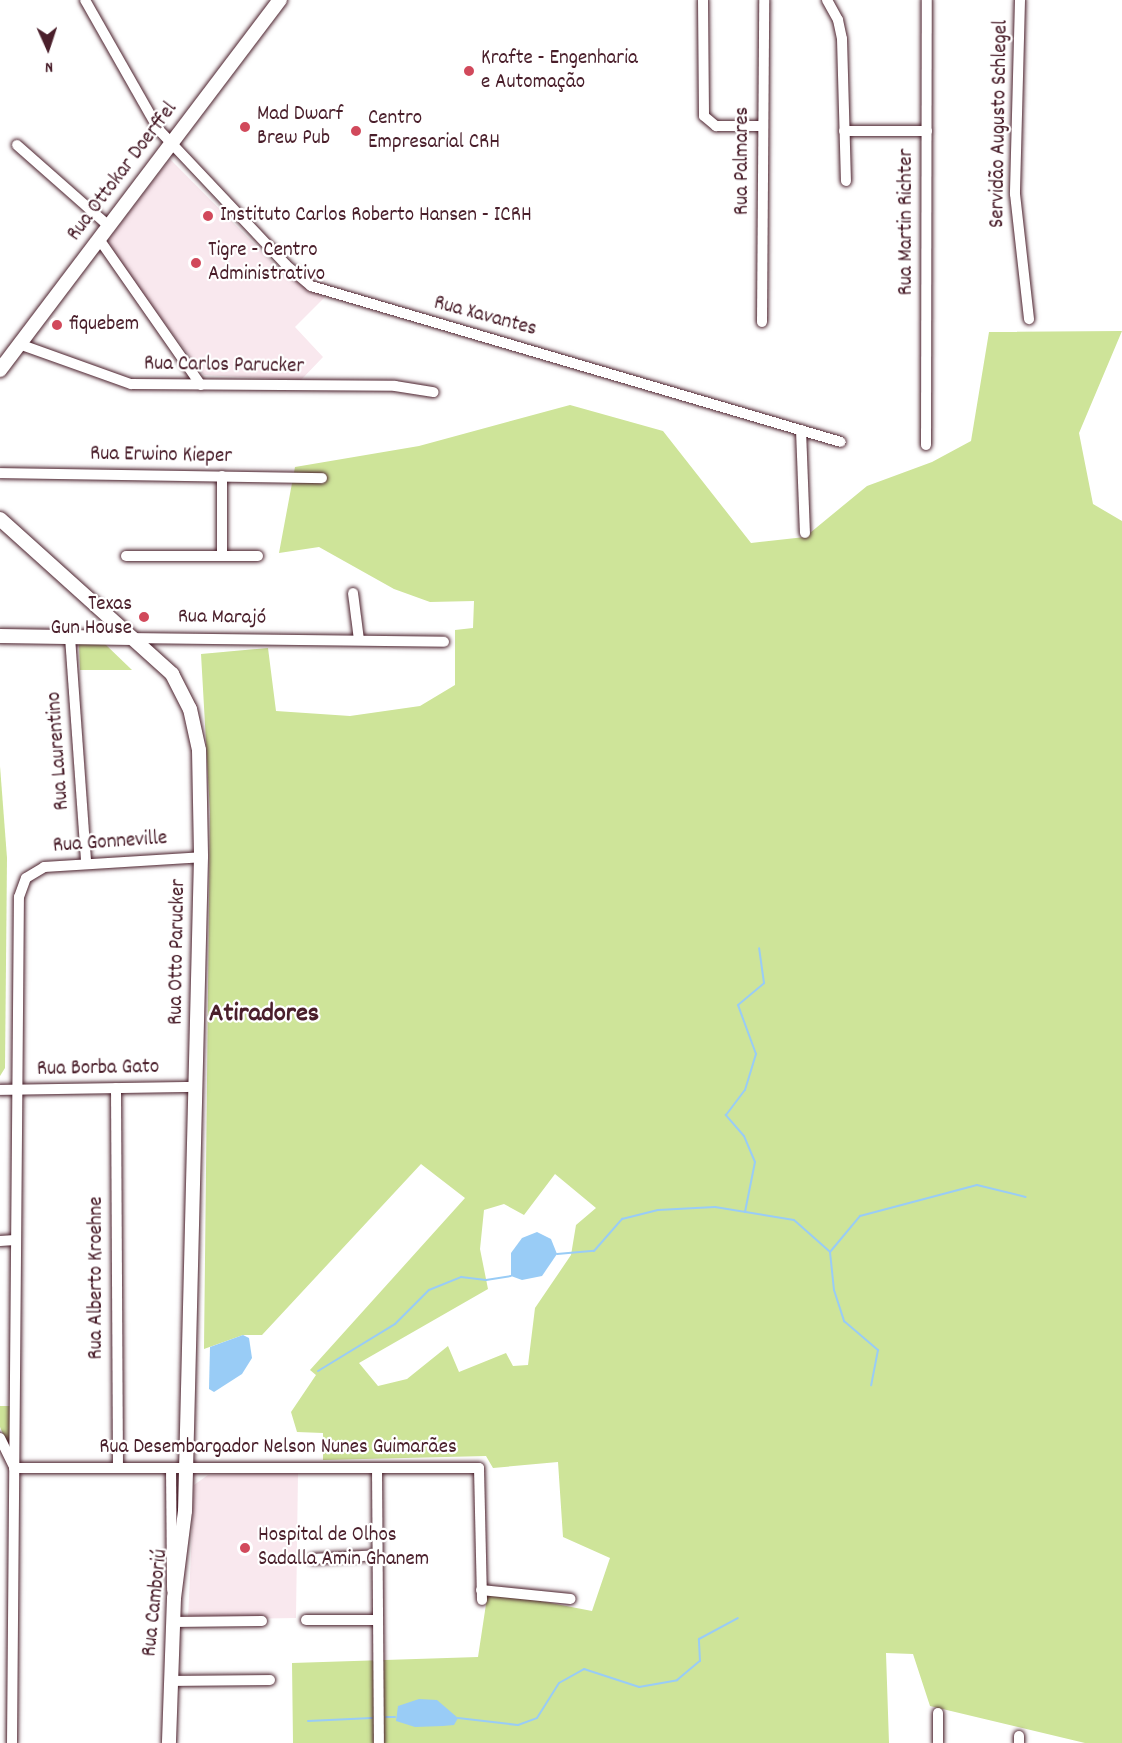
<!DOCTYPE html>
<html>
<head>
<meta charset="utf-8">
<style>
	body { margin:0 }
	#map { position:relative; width:1122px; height:1743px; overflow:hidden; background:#fff; font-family:Dekko,sans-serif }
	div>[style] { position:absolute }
	.built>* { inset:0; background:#f9e8ee }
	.green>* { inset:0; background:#cee499 }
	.water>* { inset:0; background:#99ccf6 }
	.stream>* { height:2px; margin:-1px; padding:0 1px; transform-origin:1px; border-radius:1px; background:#99ccf6 }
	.roads { filter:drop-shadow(0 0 2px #4a1f2b) drop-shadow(0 0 2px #4a1f2b) }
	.minor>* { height:10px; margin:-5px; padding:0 5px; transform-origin:5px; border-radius:5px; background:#fff }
	.major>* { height:14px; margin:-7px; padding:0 7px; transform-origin:7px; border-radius:7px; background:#fff }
	.dots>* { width:16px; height:16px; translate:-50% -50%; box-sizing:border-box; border:3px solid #fff; border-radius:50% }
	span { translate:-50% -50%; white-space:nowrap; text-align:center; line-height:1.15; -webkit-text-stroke:4.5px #fff; paint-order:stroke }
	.poi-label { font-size:21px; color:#4a1f2b }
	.left { translate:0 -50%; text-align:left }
	.right { translate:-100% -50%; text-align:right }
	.street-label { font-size:21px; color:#4a1f2b }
	.district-label { font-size:27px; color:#4a1f2b; font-weight:700 }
	.north { position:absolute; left:18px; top:18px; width:60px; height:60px; -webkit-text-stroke:4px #fff; paint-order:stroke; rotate:177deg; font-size:16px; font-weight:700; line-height:24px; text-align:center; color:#4a1f2b }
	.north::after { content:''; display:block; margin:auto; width:21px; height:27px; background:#4a1f2b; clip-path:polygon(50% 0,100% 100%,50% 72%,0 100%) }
</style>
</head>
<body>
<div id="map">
	<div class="built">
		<i style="clip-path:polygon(170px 159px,281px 271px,325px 297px,295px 327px,323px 357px,301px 380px,204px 375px,108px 248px,108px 240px)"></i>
		<i style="clip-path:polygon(298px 1472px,296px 1618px,188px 1620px,194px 1485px,208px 1475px)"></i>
	</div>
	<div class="green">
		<i style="clip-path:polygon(evenodd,1122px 331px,1079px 433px,1093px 504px,1122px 521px,1122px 1743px,1085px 1743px,930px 1706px,913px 1654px,886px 1653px,889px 1743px,293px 1743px,292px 1663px,478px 1657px,488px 1591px,592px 1611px,610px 1558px,563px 1537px,558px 1462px,493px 1468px,486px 1456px,323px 1460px,323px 1433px,297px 1432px,291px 1412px,316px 1375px,310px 1370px,465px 1198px,421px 1164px,262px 1335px,243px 1335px,204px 1349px,210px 812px,201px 654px,268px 648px,276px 711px,350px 716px,420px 706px,455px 685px,455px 630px,473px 628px,474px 601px,430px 602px,394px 589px,319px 547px,279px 553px,295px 467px,419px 446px,570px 405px,663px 431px,751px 543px,805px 537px,867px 486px,932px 462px,971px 441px,989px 332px,1122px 331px,555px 1174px,596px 1208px,576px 1225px,571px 1255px,535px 1308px,528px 1365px,513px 1366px,506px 1353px,459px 1372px,448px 1346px,407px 1379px,378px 1386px,359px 1363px,488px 1289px,480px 1249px,484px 1210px,504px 1204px,524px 1215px,555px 1174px)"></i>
		<i style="clip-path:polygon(79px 644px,105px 644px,132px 670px,80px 670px)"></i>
		<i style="clip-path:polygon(0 766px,7px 858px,5px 1068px,0 1076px)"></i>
		<i style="clip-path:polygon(0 1406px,11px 1406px,11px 1453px,0 1427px)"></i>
	</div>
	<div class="water">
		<i style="clip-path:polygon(537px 1232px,551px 1239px,557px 1254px,542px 1276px,522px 1280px,511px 1276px,511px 1253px,522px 1238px)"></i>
		<i style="clip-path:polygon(243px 1335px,249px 1338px,252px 1358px,242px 1374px,214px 1392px,209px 1389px,210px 1347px)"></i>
		<i style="clip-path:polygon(419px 1699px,437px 1700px,458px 1718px,454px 1725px,443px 1726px,415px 1727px,396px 1721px,398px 1706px)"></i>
	</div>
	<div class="stream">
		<i style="left:745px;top:1212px;width:51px;rotate:-78.7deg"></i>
		<i style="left:755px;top:1162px;width:28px;rotate:-113deg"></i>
		<i style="left:744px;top:1136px;width:28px;rotate:-131deg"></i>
		<i style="left:726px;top:1115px;width:31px;rotate:-53deg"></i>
		<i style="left:745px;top:1090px;width:38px;rotate:-73deg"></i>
		<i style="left:756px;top:1054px;width:52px;rotate:-110.2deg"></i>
		<i style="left:738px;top:1005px;width:34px;rotate:-40deg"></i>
		<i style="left:764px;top:983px;width:35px;rotate:-98deg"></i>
		<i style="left:830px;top:1252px;width:47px;rotate:-50.2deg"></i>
		<i style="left:860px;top:1216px;width:121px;rotate:-14.8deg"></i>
		<i style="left:977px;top:1185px;width:50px;rotate:13.8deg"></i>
		<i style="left:557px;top:1254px;width:37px;rotate:-5deg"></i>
		<i style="left:594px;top:1251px;width:43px;rotate:-48.8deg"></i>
		<i style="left:622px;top:1219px;width:37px;rotate:-14deg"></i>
		<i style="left:658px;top:1210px;width:57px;rotate:-3deg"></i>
		<i style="left:715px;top:1207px;width:80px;rotate:9.3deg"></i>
		<i style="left:794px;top:1220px;width:48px;rotate:41.6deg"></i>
		<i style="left:830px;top:1252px;width:38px;rotate:84deg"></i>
		<i style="left:834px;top:1290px;width:33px;rotate:72deg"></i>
		<i style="left:844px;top:1321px;width:45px;rotate:40.5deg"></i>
		<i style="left:878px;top:1350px;width:36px;rotate:101deg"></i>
		<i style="left:318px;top:1371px;width:90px;rotate:-31.4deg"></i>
		<i style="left:395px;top:1324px;width:48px;rotate:-45deg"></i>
		<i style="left:429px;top:1290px;width:35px;rotate:-22deg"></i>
		<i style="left:461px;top:1277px;width:25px;rotate:7deg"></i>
		<i style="left:486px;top:1280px;width:25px;rotate:-9deg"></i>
		<i style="left:386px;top:1717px;width:9px"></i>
		<i style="left:458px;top:1718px;width:60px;rotate:6.7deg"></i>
		<i style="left:518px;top:1725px;width:20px;rotate:-20deg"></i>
		<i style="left:537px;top:1718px;width:41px;rotate:-57.8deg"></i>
		<i style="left:559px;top:1683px;width:29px;rotate:-29deg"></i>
		<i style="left:584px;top:1669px;width:58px;rotate:18.1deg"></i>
		<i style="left:639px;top:1687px;width:39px;rotate:-10deg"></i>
		<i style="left:677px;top:1680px;width:30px;rotate:-40deg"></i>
		<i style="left:700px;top:1661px;width:22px;rotate:-93deg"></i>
		<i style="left:699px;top:1639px;width:44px;rotate:-28.3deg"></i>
		<i style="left:308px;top:1721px;width:64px;rotate:-2.7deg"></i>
	</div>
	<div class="roads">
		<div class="minor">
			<i style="left:85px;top:0;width:150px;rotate:60.4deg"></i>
			<i style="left:159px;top:130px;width:185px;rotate:46.7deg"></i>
			<i style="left:286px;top:265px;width:33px;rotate:40deg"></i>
			<i style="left:311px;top:286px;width:552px;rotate:16.4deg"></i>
			<i style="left:703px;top:0;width:116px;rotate:89.5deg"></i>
			<i style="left:704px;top:116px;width:16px;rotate:40deg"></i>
			<i style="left:716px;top:126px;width:47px"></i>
			<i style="left:827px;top:0;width:23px;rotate:61deg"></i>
			<i style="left:838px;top:20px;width:19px;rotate:78deg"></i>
			<i style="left:842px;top:39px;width:142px;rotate:88.4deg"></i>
			<i style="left:1020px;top:0;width:194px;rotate:91.5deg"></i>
			<i style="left:1015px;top:194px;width:126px;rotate:83.6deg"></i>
			<i style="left:844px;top:131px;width:83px"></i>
			<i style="left:17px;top:145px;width:123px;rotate:41.4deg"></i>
			<i style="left:99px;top:239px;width:178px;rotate:55.1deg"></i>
			<i style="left:762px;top:322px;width:322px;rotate:-89.6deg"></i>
			<i style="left:19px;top:344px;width:119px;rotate:19.7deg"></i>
			<i style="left:131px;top:384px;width:264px;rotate:0.4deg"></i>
			<i style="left:395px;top:386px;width:39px;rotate:9deg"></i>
			<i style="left:801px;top:430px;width:103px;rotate:87.8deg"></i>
			<i style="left:926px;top:445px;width:445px;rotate:-89.9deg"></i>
			<i style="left:0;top:473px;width:322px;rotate:0.9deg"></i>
			<i style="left:222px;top:476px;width:80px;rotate:90deg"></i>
			<i style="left:126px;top:556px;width:132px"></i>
			<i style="left:353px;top:593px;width:47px;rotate:82.7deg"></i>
			<i style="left:70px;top:637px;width:226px;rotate:85.9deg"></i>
			<i style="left:132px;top:638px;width:312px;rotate:0.7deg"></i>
			<i style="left:116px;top:1088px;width:380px;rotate:89.7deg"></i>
			<i style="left:0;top:1090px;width:196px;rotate:-0.9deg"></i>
			<i style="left:0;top:1241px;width:15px;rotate:-4deg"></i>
			<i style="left:0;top:1438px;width:30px;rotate:64deg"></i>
			<i style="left:14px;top:1468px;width:465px"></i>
			<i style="left:479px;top:1468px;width:132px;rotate:88.7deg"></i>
			<i style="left:171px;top:1468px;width:122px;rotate:89.5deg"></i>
			<i style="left:377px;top:1468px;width:275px;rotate:89.6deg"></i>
			<i style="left:313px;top:1559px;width:65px;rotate:-3.5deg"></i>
			<i style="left:481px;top:1590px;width:90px;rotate:5.7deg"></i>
			<i style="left:306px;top:1620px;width:72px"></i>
			<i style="left:172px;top:1622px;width:90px;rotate:-0.6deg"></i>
			<i style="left:171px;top:1681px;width:99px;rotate:-0.6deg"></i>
			<i style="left:938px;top:1713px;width:30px;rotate:90deg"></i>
			<i style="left:12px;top:1743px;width:846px;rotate:-89.53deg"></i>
			<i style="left:19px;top:897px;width:20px;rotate:-70deg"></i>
			<i style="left:26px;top:878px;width:21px;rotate:-31deg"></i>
			<i style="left:44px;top:867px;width:157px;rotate:-3.6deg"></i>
			<i style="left:1019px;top:1743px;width:7px;rotate:-90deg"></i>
		</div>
		<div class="major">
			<i style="left:0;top:370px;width:464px;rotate:-52.9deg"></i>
			<i style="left:0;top:519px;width:232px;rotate:42deg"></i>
			<i style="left:172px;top:674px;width:39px;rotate:63deg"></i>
			<i style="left:190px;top:709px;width:42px;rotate:77.6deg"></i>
			<i style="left:199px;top:750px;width:107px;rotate:88.9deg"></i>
			<i style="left:201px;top:857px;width:654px;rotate:91.4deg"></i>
			<i style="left:185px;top:1511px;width:88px;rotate:97.2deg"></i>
			<i style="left:174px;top:1598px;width:145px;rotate:92deg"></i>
			<i style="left:0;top:636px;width:132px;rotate:0.9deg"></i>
		</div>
	</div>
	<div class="dots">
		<i style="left:469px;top:71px;background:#d1495b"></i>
		<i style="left:245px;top:127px;background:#d1495b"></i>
		<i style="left:356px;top:131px;background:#d1495b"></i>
		<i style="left:208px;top:216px;background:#d1495b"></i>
		<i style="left:196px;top:263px;background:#d1495b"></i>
		<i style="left:57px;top:325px;background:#d1495b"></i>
		<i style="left:144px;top:617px;background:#d1495b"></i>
		<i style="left:245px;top:1548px;background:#d1495b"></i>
	</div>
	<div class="poi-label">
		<span class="left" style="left:481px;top:71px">Krafte - Engenharia<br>e Automação</span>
		<span class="left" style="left:257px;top:127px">Mad Dwarf<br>Brew Pub</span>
		<span class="left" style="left:368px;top:131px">Centro<br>Empresarial CRH</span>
		<span class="left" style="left:220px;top:216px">Instituto Carlos Roberto Hansen - ICRH</span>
		<span class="left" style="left:208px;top:263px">Tigre - Centro<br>Administrativo</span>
		<span class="left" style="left:69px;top:325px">fiquebem</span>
		<span class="right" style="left:132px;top:617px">Texas<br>Gun House</span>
		<span class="left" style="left:258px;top:1548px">Hospital de Olhos<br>Sadalla Amin Ghanem</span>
	</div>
	<div class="street-label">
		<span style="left:1000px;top:124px;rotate:-89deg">Servidão Augusto Schlegel</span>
		<span style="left:743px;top:161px;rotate:-90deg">Rua Palmares</span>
		<span style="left:123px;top:172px;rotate:-53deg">Rua Ottokar Doerffel</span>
		<span style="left:907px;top:222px;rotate:-90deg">Rua Martin Richter</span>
		<span style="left:485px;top:317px;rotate:15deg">Rua Xavantes</span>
		<span style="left:224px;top:366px;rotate:1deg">Rua Carlos Parucker</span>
		<span style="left:161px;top:456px;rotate:1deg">Rua Erwino Kieper</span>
		<span style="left:222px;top:618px;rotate:1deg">Rua Marajó</span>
		<span style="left:59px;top:751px;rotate:-94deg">Rua Laurentino</span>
		<span style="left:110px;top:843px;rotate:-4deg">Rua Gonneville</span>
		<span style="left:178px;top:952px;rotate:-89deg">Rua Otto Parucker</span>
		<span style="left:98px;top:1069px;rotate:-1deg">Rua Borba Gato</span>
		<span style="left:97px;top:1278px;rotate:-90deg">Rua Alberto Kroehne</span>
		<span style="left:278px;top:1448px">Rua Desembargador Nelson Nunes Guimarães</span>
		<span style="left:156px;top:1603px;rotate:-84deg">Rua Camboriú</span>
	</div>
	<div class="district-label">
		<span style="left:264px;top:1015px">Atiradores</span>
	</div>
	<div class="north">N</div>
</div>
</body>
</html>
